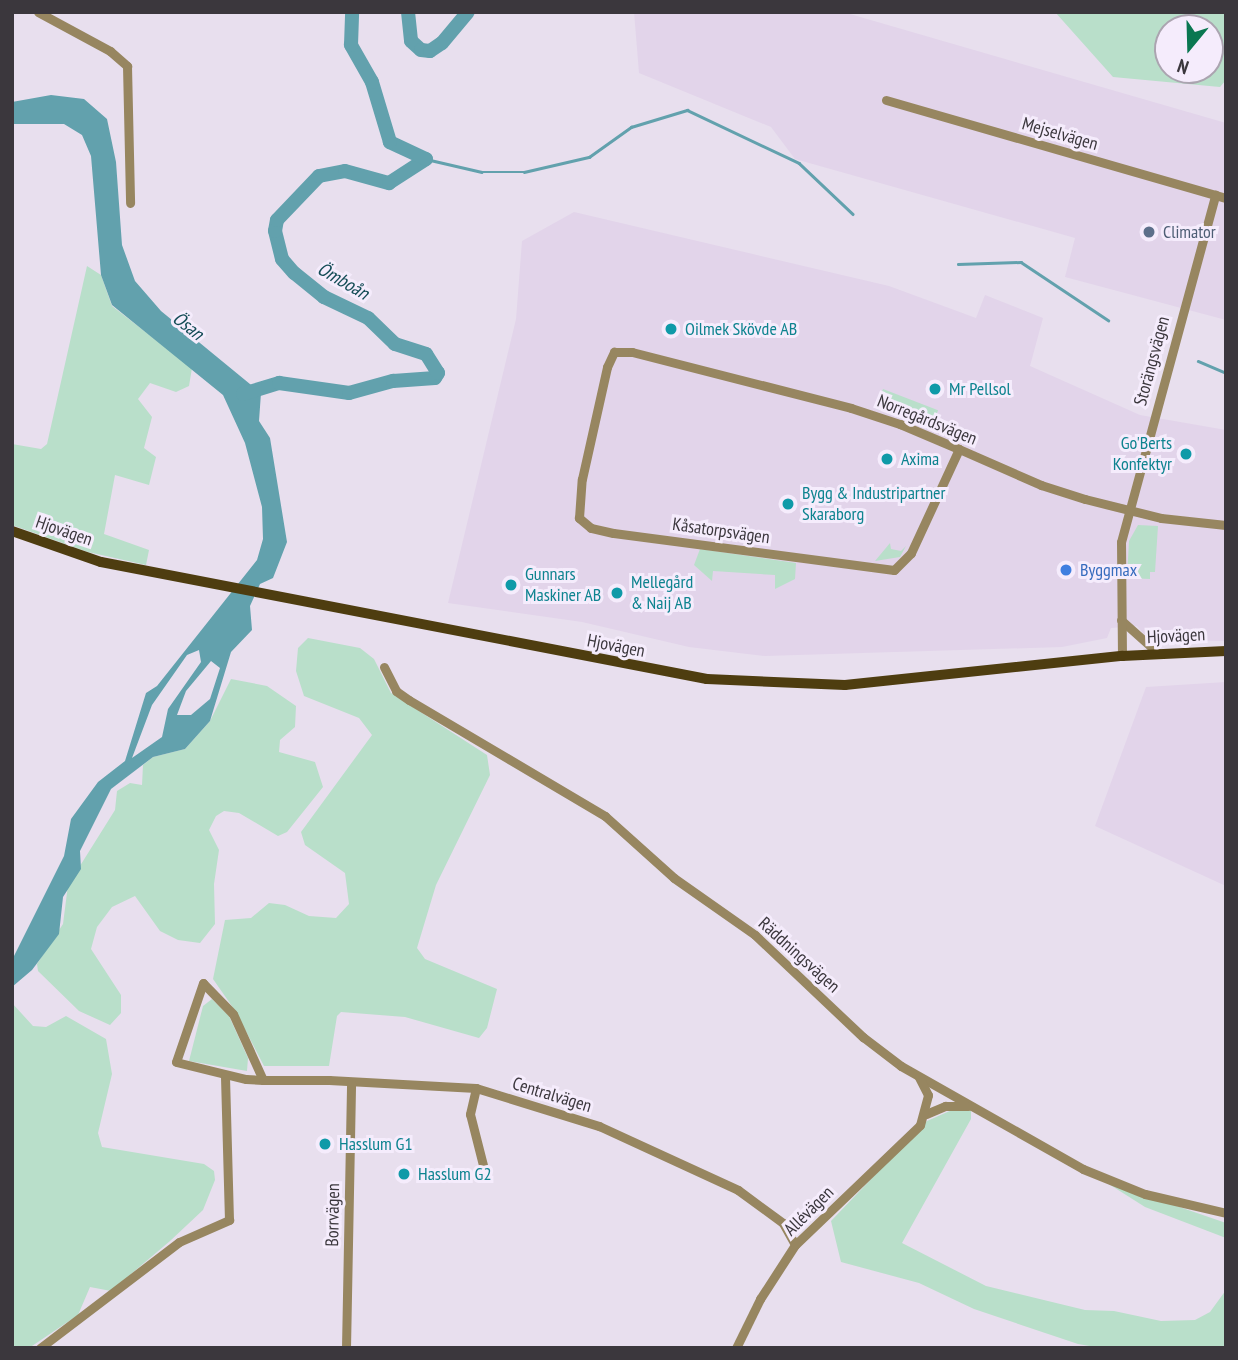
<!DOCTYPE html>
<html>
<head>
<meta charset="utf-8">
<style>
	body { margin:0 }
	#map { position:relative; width:1238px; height:1360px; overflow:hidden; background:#e8dfee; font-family:"PT Sans Narrow",sans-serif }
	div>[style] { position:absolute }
	.built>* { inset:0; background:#e2d4ea }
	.green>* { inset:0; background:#b9dfca; transform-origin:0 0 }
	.water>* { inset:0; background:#62a1ad }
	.stream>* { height:2.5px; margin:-1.25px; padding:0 1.25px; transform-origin:1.25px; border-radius:1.25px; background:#62a1ad }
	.river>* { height:14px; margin:-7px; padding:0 7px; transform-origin:7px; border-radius:7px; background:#62a1ad }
	.minor>* { height:9px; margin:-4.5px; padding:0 4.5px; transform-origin:4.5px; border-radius:4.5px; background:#978660 }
	.major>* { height:10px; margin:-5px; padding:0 5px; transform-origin:5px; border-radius:5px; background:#4e3d10 }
	.dots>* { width:19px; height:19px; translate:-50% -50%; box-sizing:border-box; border:4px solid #f5ecfc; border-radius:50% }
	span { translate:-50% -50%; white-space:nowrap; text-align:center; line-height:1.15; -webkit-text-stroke:6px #f5ecfc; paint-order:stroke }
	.street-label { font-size:18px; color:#3b373d }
	.service-label { font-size:18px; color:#4e5e75 }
	.left { translate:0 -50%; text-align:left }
	.culture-label { font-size:18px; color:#0d838f }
	.right { translate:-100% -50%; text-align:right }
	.shop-label { font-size:18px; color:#366cbe }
	.water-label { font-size:19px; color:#144c56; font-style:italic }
	.frame { position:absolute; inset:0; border:14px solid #3b373d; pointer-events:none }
	.north { position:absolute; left:1154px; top:14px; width:70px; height:70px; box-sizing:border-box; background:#f5ecfc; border:2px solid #aba4b0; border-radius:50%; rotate:199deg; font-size:19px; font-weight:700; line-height:28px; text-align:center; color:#3b373d }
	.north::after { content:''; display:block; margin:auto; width:24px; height:32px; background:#0a7751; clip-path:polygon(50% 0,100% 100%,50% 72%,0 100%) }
</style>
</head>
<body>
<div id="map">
	<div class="built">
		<i style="clip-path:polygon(634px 12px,843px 12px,1226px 123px,1226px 320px,1065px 277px,1075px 238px,795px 159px,771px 127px,639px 73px)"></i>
		<i style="clip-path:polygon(574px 212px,889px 286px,976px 318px,985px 295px,1043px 318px,1030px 366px,1140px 415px,1226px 430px,1226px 641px,1149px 640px,1137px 626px,1111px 628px,1107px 638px,1062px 647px,765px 656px,689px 647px,582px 622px,448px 603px,516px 319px,522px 241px)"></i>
		<i style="clip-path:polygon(1226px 682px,1226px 886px,1095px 826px,1146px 687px)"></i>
	</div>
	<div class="green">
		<i style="clip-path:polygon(evenodd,1055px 12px,1226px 12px,1226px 80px,1220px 87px,1113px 77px,1055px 12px,1210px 28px,1210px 70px,1168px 70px,1168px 28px,1210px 28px)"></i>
		<i style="clip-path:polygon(87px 266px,101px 275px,112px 306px,192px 368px,189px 386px,176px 392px,150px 383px,138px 399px,152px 417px,144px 448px,156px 457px,149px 485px,115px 475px,104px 534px,149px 550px,146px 565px,88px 552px,12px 525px,12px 444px,41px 449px,47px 444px)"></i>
		<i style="left:883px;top:389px;width:59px;height:21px;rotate:21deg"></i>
		<i style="clip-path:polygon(1138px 525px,1158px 526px,1155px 572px,1150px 572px,1150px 579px,1127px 578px,1129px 541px)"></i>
		<i style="clip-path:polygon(890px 543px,891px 549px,901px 551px,906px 546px,900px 557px,875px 561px)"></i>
		<i style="clip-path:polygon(700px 549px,796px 563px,795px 579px,775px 589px,775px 575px,713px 571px,712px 581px,694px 565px)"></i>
		<i style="clip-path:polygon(308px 638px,360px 648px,374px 659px,391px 693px,487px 755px,490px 775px,436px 885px,417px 948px,425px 959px,497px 989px,487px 1028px,479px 1038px,405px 1017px,341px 1012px,337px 1016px,329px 1066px,264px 1066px,236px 1012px,213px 979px,225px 920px,251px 918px,269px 903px,285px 905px,309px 916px,336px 918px,349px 904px,345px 873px,305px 845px,301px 832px,372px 735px,359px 718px,304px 696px,296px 671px,298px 648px)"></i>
		<i style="clip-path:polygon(231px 679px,267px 686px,296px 706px,295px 727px,280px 740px,279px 752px,315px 762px,323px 787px,287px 832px,278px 836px,239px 813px,224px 811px,216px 816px,209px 830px,219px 850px,214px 884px,215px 924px,200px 943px,178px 940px,160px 931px,135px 896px,112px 907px,97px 927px,91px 949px,121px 995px,121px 1013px,110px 1025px,79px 1011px,38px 971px,37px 964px,63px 924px,68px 885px,115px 810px,117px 791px,130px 783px,142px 785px,143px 765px,153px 757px,185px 749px,210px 721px)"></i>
		<i style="clip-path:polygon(212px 999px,229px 1016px,248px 1058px,247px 1071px,189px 1061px,203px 1006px)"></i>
		<i style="clip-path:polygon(12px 1003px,33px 1026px,46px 1027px,66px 1016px,106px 1039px,112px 1074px,98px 1133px,102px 1147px,204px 1164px,214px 1171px,215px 1180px,203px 1210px,170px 1241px,111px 1291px,90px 1287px,78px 1315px,29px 1348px,12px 1348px)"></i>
		<i style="clip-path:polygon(952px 1110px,971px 1111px,971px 1119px,902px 1243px,986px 1286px,1085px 1310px,1114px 1311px,1161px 1321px,1195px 1320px,1210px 1312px,1226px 1290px,1226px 1348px,1101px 1348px,1078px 1344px,974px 1309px,919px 1283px,841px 1262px,831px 1221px,927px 1121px)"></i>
		<i style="clip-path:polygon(1104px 1181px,1226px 1223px,1226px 1238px,1145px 1207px)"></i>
	</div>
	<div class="water">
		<i style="clip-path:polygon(evenodd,51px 95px,84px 99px,107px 119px,116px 162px,122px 245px,135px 281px,161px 311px,261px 393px,259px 421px,270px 438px,287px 542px,273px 578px,260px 584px,250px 606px,252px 630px,231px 652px,210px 721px,185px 749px,153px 757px,111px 789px,80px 851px,81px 869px,63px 897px,59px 934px,32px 970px,12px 987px,12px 960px,64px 856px,71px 819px,98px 782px,125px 761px,146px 693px,157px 686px,257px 560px,263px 539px,262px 507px,245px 443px,223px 395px,112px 305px,101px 275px,91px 156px,82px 135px,64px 124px,12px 124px,12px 102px,51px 95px,199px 650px,201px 662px,168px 709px,162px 737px,132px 758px,152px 705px,187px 655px,199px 650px,51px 95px,211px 661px,220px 668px,210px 699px,191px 715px,177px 715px,186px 691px,211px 661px)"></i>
	</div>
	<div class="stream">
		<i style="left:426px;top:159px;width:57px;rotate:13.1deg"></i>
		<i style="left:482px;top:172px;width:42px"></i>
		<i style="left:524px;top:172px;width:67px;rotate:-13deg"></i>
		<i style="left:589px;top:157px;width:52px;rotate:-35.5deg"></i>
		<i style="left:631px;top:127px;width:59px;rotate:-16.9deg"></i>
		<i style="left:687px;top:110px;width:124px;rotate:25.3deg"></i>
		<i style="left:799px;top:163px;width:74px;rotate:43.4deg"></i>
		<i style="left:958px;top:264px;width:63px;rotate:-1.8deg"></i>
		<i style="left:1021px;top:262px;width:105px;rotate:33.7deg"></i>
		<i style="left:1198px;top:361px;width:30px;rotate:23deg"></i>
	</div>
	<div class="river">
		<i style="left:408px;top:12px;width:29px;rotate:84deg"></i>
		<i style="left:411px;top:41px;width:13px;rotate:42deg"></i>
		<i style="left:421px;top:50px;width:9px;rotate:6deg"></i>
		<i style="left:430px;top:51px;width:14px;rotate:-34deg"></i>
		<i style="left:442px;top:43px;width:40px;rotate:-50deg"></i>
		<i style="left:243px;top:394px;width:38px;rotate:-17deg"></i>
		<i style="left:279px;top:383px;width:71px;rotate:8.1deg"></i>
		<i style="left:349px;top:393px;width:46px;rotate:-15.3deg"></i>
		<i style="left:393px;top:381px;width:42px;rotate:-4.1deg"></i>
		<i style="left:435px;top:378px;width:6px;rotate:-59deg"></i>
		<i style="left:438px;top:373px;width:22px;rotate:-122deg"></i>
		<i style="left:426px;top:354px;width:33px;rotate:-162deg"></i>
		<i style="left:395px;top:344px;width:37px;rotate:-136deg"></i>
		<i style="left:368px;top:318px;width:49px;rotate:-154.5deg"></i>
		<i style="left:324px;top:297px;width:38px;rotate:-141deg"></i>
		<i style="left:294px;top:273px;width:18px;rotate:-131deg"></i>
		<i style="left:282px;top:259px;width:29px;rotate:-104deg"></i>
		<i style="left:275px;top:231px;width:11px;rotate:-80deg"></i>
		<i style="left:277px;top:220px;width:61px;rotate:-46.3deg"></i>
		<i style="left:319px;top:176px;width:26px;rotate:-11deg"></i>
		<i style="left:345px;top:171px;width:46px;rotate:15.3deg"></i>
		<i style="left:389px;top:183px;width:44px;rotate:-33deg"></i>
		<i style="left:426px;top:159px;width:40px;rotate:-155deg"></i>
		<i style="left:390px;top:142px;width:63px;rotate:-106.7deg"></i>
		<i style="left:372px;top:82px;width:43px;rotate:-119.6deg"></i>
		<i style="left:351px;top:45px;width:33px;rotate:-88deg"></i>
	</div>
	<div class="minor">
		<i style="left:38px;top:12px;width:82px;rotate:28.4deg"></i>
		<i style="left:110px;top:51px;width:23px;rotate:41deg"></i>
		<i style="left:127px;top:66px;width:137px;rotate:88.7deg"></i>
		<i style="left:886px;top:100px;width:354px;rotate:16.1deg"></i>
		<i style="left:959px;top:449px;width:115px;rotate:114.8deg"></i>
		<i style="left:911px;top:553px;width:24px;rotate:135deg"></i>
		<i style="left:894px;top:570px;width:283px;rotate:-172.5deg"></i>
		<i style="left:613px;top:533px;width:23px;rotate:-167deg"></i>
		<i style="left:591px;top:528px;width:16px;rotate:-140deg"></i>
		<i style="left:579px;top:518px;width:39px;rotate:-86deg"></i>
		<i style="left:582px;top:479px;width:115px;rotate:-77.4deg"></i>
		<i style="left:607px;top:367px;width:17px;rotate:-65deg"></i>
		<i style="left:614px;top:352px;width:18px"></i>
		<i style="left:632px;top:352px;width:226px;rotate:14.3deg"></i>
		<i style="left:851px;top:408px;width:52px;rotate:18.1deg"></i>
		<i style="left:900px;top:424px;width:64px;rotate:23deg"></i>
		<i style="left:959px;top:449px;width:90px;rotate:23.7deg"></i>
		<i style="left:1041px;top:485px;width:46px;rotate:17.7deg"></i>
		<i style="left:1085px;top:499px;width:78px;rotate:14deg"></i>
		<i style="left:1161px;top:518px;width:65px;rotate:6.1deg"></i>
		<i style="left:1121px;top:620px;width:51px;rotate:41.8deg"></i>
		<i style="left:1122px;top:656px;width:114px;rotate:-90.5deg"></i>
		<i style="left:1121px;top:542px;width:360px;rotate:-74.8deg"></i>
		<i style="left:384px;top:667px;width:27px;rotate:63deg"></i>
		<i style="left:396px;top:691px;width:16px;rotate:35deg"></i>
		<i style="left:409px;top:700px;width:228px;rotate:30.6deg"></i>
		<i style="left:605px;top:816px;width:93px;rotate:41.9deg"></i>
		<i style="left:674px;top:878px;width:99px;rotate:35.1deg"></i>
		<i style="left:755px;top:935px;width:149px;rotate:43.4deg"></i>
		<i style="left:863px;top:1037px;width:48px;rotate:37.3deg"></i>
		<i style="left:901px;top:1066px;width:209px;rotate:29.5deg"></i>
		<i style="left:1083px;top:1169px;width:67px;rotate:22deg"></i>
		<i style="left:1145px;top:1194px;width:83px;rotate:13.2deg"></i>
		<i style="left:263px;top:1080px;width:72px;rotate:-114.4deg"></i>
		<i style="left:233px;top:1014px;width:43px;rotate:-134.1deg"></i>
		<i style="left:203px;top:983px;width:83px;rotate:108.9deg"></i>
		<i style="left:176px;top:1062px;width:72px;rotate:13.7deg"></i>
		<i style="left:246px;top:1079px;width:17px;rotate:3deg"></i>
		<i style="left:263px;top:1080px;width:66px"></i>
		<i style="left:329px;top:1080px;width:147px;rotate:3.1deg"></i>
		<i style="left:476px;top:1088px;width:129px;rotate:17.2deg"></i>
		<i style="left:599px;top:1126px;width:153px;rotate:24.7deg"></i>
		<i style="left:738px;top:1190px;width:56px;rotate:36.3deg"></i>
		<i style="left:783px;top:1223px;width:25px;rotate:61deg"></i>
		<i style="left:476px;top:1088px;width:27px;rotate:103deg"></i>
		<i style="left:470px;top:1114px;width:53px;rotate:75.7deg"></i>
		<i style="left:926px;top:1114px;width:21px;rotate:-23deg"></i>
		<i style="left:945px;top:1106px;width:23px"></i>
		<i style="left:40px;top:1348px;width:175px;rotate:-37.3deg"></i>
		<i style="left:179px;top:1242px;width:55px;rotate:-23.7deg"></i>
		<i style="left:229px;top:1220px;width:144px;rotate:-91.6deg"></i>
		<i style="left:346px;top:1348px;width:265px;rotate:-88.9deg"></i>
		<i style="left:736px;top:1348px;width:55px;rotate:-63.9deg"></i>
		<i style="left:760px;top:1299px;width:64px;rotate:-57.1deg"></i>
		<i style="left:795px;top:1245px;width:173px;rotate:-43.8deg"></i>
		<i style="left:920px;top:1125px;width:31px;rotate:-75deg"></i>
		<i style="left:928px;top:1095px;width:20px;rotate:-117deg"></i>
	</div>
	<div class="major">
		<i style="left:12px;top:531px;width:94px;rotate:19.2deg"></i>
		<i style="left:101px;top:562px;width:617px;rotate:10.93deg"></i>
		<i style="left:707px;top:679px;width:138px;rotate:2.5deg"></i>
		<i style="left:845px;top:685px;width:279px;rotate:-6deg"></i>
		<i style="left:1122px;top:656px;width:104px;rotate:-2.8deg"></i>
	</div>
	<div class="dots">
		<i style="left:1149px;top:232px;background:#5c6f8a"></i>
		<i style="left:671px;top:329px;background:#0f9aa8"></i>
		<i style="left:935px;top:389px;background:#0f9aa8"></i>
		<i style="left:1186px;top:454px;background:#0f9aa8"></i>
		<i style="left:887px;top:459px;background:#0f9aa8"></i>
		<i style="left:788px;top:504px;background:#0f9aa8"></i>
		<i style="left:1066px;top:570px;background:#3f7fe0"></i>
		<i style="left:511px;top:585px;background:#0f9aa8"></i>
		<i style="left:617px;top:593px;background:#0f9aa8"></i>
		<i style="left:325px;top:1144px;background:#0f9aa8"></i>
		<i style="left:404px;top:1174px;background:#0f9aa8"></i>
	</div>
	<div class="street-label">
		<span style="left:1060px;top:134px;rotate:16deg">Mejselvägen</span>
		<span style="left:1152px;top:361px;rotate:-75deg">Storängsvägen</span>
		<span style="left:927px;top:420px;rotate:22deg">Norregårdsvägen</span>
		<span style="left:64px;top:531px;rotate:19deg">Hjovägen</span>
		<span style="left:721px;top:531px;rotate:8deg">Kåsatorpsvägen</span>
		<span style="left:1176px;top:636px;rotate:-3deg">Hjovägen</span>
		<span style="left:616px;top:646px;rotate:11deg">Hjovägen</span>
		<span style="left:799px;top:955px;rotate:42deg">Räddningsvägen</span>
		<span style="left:552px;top:1095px;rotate:17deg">Centralvägen</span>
		<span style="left:809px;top:1211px;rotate:-45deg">Allévägen</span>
		<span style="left:333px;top:1215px;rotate:-89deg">Borrvägen</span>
	</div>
	<div class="service-label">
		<span class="left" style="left:1163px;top:232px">Climator</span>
	</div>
	<div class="culture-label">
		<span class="left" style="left:685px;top:329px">Oilmek Skövde AB</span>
		<span class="left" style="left:949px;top:389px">Mr Pellsol</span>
		<span class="right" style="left:1172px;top:454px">Go'Berts<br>Konfektyr</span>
		<span class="left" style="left:901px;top:459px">Axima</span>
		<span class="left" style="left:802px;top:504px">Bygg &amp; Industripartner<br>Skaraborg</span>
		<span class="left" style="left:525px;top:585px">Gunnars<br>Maskiner AB</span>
		<span class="left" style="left:631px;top:593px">Mellegård<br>&amp; Naij AB</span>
		<span class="left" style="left:339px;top:1144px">Hasslum G1</span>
		<span class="left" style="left:418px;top:1174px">Hasslum G2</span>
	</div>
	<div class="shop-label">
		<span class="left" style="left:1080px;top:570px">Byggmax</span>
	</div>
	<div class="water-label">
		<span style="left:343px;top:281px;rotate:30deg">Ömboån</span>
		<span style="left:188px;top:326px;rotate:38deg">Ösan</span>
	</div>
	<div class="frame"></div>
	<div class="north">N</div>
</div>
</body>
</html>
